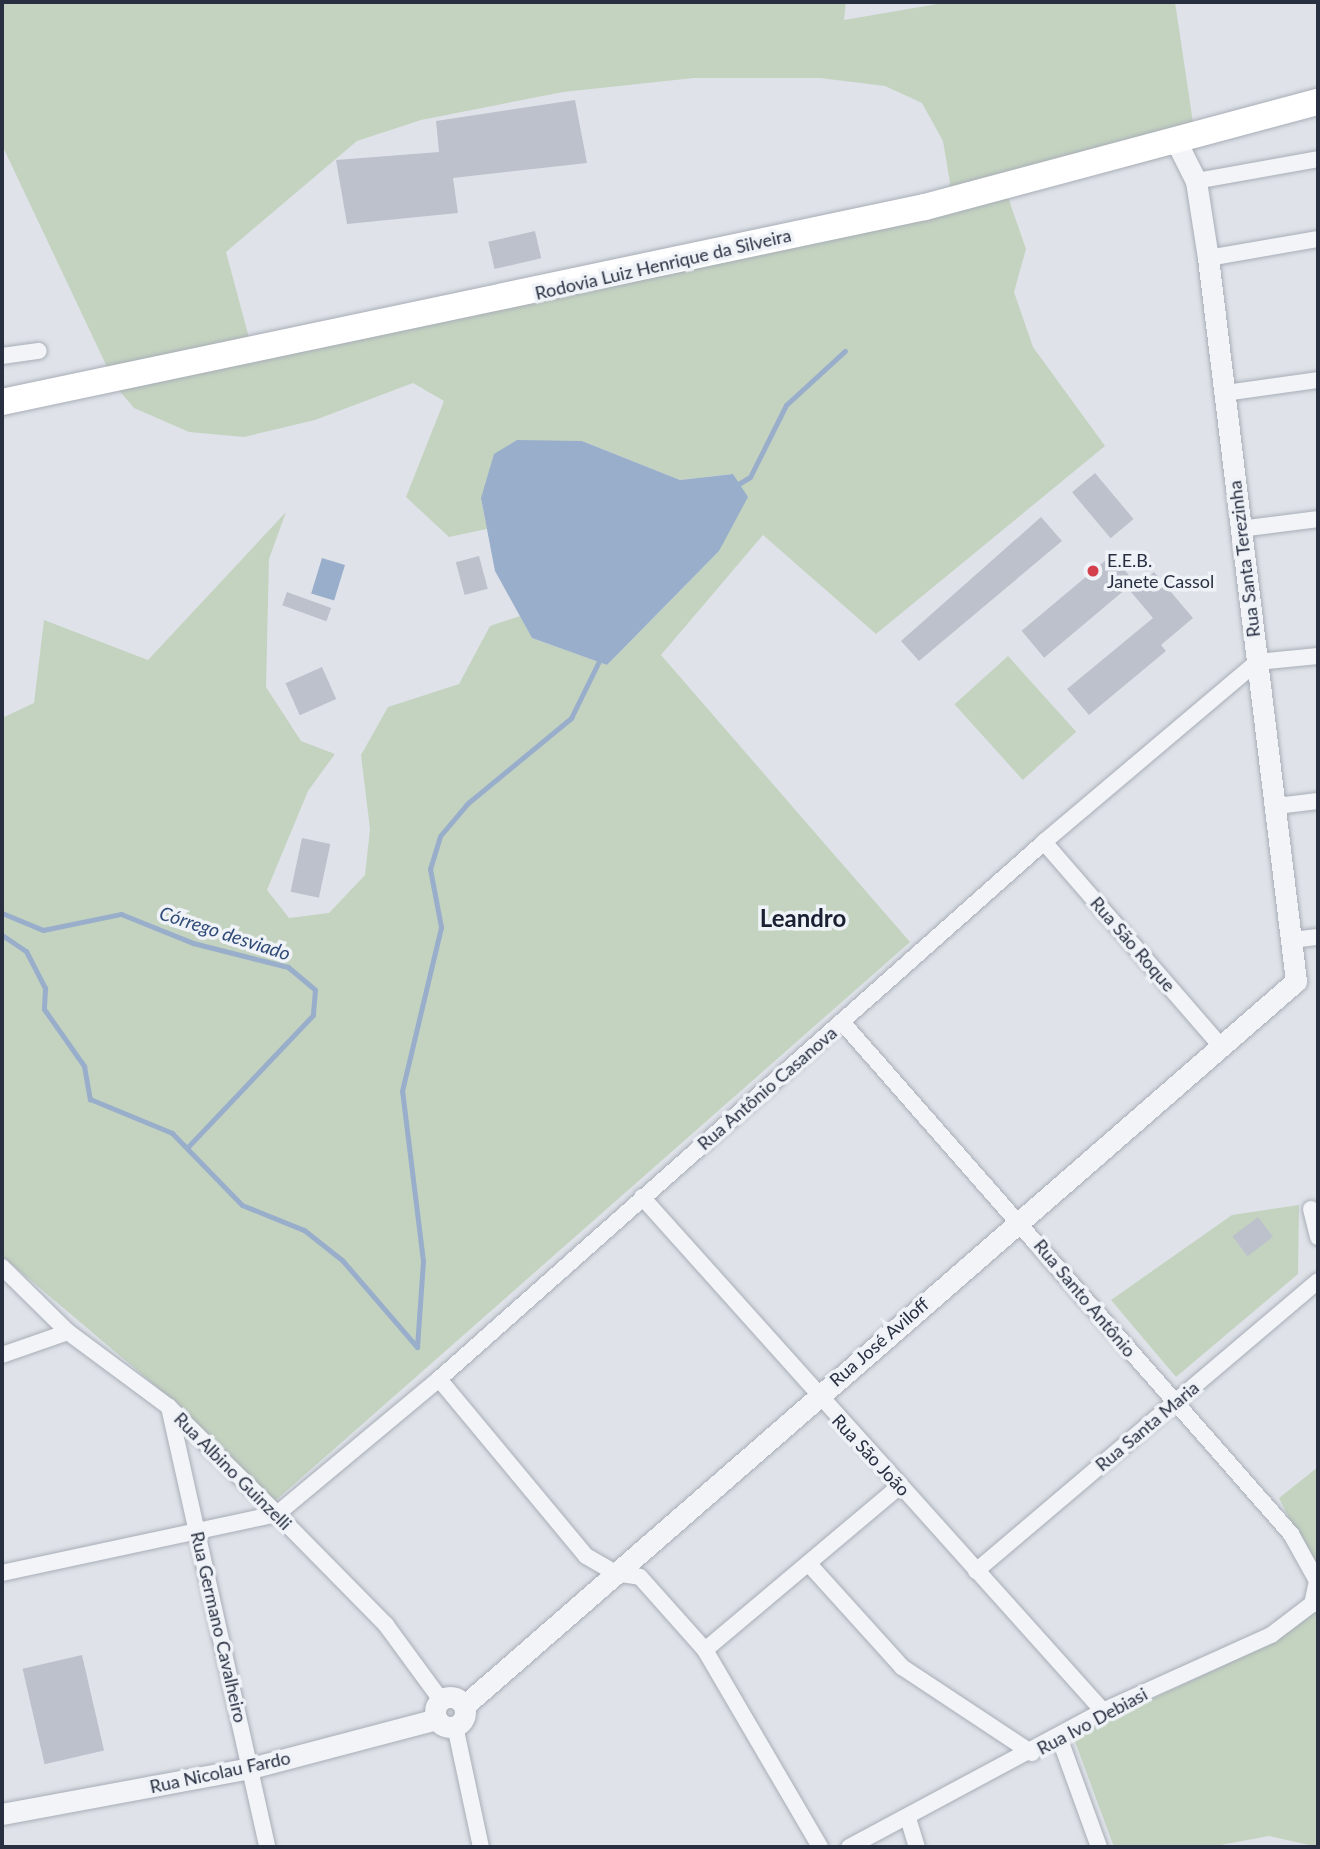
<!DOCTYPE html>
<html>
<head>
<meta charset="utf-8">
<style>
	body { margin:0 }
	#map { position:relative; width:1320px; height:1849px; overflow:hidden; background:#dfe3e9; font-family:Lato,sans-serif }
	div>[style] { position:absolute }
	.green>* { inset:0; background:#c4d3c0; transform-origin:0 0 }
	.water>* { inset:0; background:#99aecb; transform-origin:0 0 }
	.stream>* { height:5px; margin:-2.5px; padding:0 2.5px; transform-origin:2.5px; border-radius:2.5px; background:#99aecb }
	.building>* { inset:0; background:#bcc1cc; transform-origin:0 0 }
	.roads { filter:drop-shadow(0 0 2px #a8adb7) drop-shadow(0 0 2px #a8adb7) }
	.minor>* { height:16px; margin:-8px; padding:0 8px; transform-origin:8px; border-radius:8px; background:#f2f4f7 }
	.tertiary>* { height:21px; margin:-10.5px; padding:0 10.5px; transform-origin:10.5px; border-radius:10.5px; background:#f2f4f7 }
	.tertiary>.ring { margin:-10.5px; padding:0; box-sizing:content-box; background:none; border:21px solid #f2f4f7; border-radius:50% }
	.primary>* { height:26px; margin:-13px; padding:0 13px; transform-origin:13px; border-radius:13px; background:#fff }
	.dots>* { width:19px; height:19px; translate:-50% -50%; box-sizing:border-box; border:4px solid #eff2f7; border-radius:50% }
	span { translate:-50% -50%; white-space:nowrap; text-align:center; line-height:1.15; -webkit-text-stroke:7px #eff2f7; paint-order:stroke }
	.street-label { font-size:18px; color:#272f41 }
	.poi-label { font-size:18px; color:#272f41 }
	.left { translate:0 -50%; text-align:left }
	.water-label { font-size:19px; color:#304b77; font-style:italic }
	.district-label { font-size:24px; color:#1a2032; font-weight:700 }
	.frame { position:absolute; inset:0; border:4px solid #272f41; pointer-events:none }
</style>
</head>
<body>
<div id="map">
	<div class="green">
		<i style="clip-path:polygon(evenodd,2px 2px,846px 2px,844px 20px,949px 2px,1175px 2px,1197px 149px,1008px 197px,1026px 249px,1014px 292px,1033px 347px,1105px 446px,876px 634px,763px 535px,661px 655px,910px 942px,275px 1501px,158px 1388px,2px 1256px,2px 718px,34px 703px,44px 620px,148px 660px,286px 512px,269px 559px,266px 687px,301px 741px,335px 754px,308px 791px,267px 890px,289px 918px,329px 913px,365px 875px,370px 829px,361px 755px,388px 707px,459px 684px,490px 626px,520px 616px,532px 638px,607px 665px,719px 551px,732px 474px,680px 480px,582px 441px,481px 498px,487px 529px,449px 537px,406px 497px,444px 401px,413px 383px,315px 420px,244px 437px,189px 432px,134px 408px,117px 388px,2px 145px,2px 2px,694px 78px,820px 78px,885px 86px,922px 103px,943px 141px,950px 183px,944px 212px,255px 360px,226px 252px,357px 141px,421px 120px,563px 92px,694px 78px)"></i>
		<i style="left:1008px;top:656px;width:102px;height:72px;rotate:48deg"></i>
		<i style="clip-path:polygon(1299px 1205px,1298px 1274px,1176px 1377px,1111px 1300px,1232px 1215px)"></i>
		<i style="clip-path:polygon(1318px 1467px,1318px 1576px,1279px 1498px)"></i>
		<i style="clip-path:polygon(1318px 1599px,1318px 1847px,1269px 1836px,1210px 1847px,1114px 1847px,1073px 1736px,1278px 1640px)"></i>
	</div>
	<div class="water">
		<i style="clip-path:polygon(517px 440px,582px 441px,680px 480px,733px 474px,748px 497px,719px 551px,607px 665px,532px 638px,495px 571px,481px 498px,494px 454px)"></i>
		<i style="left:322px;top:558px;width:24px;height:37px;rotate:17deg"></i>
	</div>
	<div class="stream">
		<i style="left:735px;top:486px;width:17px;rotate:-31deg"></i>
		<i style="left:750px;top:477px;width:80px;rotate:-63.4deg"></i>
		<i style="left:786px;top:405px;width:80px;rotate:-42.5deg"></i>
		<i style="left:2px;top:913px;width:44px;rotate:22.5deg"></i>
		<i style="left:43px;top:930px;width:80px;rotate:-11.6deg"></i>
		<i style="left:121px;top:914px;width:78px;rotate:21.9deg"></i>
		<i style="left:193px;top:943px;width:98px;rotate:14.2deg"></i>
		<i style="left:288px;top:967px;width:35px;rotate:40deg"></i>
		<i style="left:315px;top:990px;width:25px;rotate:95deg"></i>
		<i style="left:313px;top:1015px;width:183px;rotate:133.5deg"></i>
		<i style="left:2px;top:935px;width:29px;rotate:34deg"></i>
		<i style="left:26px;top:951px;width:42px;rotate:62.8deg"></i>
		<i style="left:45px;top:988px;width:21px;rotate:93deg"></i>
		<i style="left:44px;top:1009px;width:70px;rotate:54.9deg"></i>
		<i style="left:84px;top:1066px;width:34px;rotate:80deg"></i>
		<i style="left:90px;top:1099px;width:89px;rotate:22.5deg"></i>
		<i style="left:172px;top:1133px;width:100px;rotate:45.8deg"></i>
		<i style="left:242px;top:1205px;width:67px;rotate:22deg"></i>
		<i style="left:304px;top:1230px;width:48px;rotate:38.3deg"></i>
		<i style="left:342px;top:1260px;width:115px;rotate:49.2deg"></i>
		<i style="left:417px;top:1347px;width:86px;rotate:-86deg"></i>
		<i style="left:423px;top:1261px;width:171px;rotate:-97deg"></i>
		<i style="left:402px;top:1091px;width:169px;rotate:-76.6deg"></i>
		<i style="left:441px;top:927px;width:59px;rotate:-100.7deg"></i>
		<i style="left:430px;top:869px;width:34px;rotate:-73deg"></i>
		<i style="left:440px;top:836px;width:43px;rotate:-49.7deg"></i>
		<i style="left:468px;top:803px;width:134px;rotate:-39.5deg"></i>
		<i style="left:571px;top:718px;width:68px;rotate:-63.8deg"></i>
	</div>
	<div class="building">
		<i style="clip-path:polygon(575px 100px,587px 163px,453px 178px,458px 213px,347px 224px,336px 160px,439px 152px,436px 121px)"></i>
		<i style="left:535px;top:231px;width:28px;height:48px;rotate:77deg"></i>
		<i style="left:1095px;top:473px;width:60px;height:30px;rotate:50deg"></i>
		<i style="clip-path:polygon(1041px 517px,1062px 541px,919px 661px,901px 641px)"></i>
		<i style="left:1112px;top:555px;width:35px;height:118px;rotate:50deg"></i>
		<i style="left:479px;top:556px;width:34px;height:24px;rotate:75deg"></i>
		<i style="clip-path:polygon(1154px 572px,1193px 618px,1161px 645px,1166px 651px,1089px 715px,1067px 689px,1153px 618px,1131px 592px)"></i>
		<i style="left:287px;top:592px;width:47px;height:14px;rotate:20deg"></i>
		<i style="left:322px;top:667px;width:35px;height:40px;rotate:66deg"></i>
		<i style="left:302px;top:838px;width:29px;height:55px;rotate:12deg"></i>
		<i style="left:1258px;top:1217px;width:25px;height:32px;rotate:53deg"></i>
		<i style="left:82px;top:1655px;width:98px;height:61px;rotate:77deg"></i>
	</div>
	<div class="roads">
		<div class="minor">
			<i style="left:1196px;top:181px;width:124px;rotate:-10.2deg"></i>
			<i style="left:1208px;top:258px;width:112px;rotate:-9.8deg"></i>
			<i style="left:2px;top:356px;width:37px;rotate:-8deg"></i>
			<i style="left:1225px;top:393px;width:94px;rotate:-8deg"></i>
			<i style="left:1240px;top:529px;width:79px;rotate:-7.3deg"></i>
			<i style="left:1277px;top:806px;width:41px;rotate:-7deg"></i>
			<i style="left:1044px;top:842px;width:270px;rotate:49.1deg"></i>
			<i style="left:1292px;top:940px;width:26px;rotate:-7deg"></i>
			<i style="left:842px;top:1022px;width:681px;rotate:48.75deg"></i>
			<i style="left:1291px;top:1534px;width:54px;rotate:61deg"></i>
			<i style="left:1317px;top:1581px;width:24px;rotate:102deg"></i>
			<i style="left:1312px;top:1604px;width:51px;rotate:142.9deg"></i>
			<i style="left:1271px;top:1635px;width:184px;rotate:155.7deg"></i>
			<i style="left:1103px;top:1711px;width:288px;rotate:151.8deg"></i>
			<i style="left:642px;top:1197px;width:690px;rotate:48.11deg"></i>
			<i style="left:1311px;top:1209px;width:29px;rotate:76deg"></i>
			<i style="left:2px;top:1267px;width:93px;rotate:44.6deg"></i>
			<i style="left:68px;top:1332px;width:126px;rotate:36.6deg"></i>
			<i style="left:169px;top:1407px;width:152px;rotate:44.7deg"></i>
			<i style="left:277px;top:1514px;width:156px;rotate:45.5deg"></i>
			<i style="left:386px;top:1625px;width:93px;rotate:53.7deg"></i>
			<i style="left:2px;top:1355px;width:70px;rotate:-19.2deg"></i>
			<i style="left:439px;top:1379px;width:230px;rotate:50.3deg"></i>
			<i style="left:586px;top:1556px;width:34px;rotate:30deg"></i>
			<i style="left:615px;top:1573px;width:25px;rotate:9deg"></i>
			<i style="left:640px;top:1577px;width:98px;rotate:48.3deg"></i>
			<i style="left:705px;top:1650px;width:228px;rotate:59.7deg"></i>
			<i style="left:169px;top:1407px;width:451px;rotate:77.4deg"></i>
			<i style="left:809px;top:1564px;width:139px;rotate:47.9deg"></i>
			<i style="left:902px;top:1667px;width:156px;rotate:33.5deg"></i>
			<i style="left:976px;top:1571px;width:448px;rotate:-40.3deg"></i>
			<i style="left:2px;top:1573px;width:281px;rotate:-12.1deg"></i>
			<i style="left:277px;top:1514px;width:211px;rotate:-39.8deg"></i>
			<i style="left:439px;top:1379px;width:809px;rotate:-41.59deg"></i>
			<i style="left:1044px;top:842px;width:279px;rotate:-40.2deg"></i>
			<i style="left:1257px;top:662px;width:61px;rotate:-5.6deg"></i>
			<i style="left:705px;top:1650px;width:255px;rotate:-40.1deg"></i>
			<i style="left:455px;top:1726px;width:124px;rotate:77.9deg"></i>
			<i style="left:1059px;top:1737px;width:117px;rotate:70deg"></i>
			<i style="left:908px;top:1818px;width:30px;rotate:73deg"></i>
		</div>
		<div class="tertiary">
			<i class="ring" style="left:435px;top:1697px;width:9px;height:9px"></i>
			<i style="left:465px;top:1705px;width:1102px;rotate:-41.06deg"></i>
			<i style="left:1296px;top:981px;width:728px;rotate:-96.94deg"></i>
			<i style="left:1208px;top:258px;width:78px;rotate:-98.9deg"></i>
			<i style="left:1196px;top:181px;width:45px;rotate:-116.6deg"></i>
			<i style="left:2px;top:1814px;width:253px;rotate:-10.5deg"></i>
			<i style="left:251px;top:1768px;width:191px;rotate:-14.8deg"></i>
		</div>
		<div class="primary">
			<i style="left:2px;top:402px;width:943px;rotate:-11.93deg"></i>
			<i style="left:925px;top:207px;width:407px;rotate:-15deg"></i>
		</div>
	</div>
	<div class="dots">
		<i style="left:1093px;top:571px;background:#d43f4c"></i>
	</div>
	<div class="street-label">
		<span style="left:663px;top:264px;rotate:-13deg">Rodovia Luiz Henrique da Silveira</span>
		<span style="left:1244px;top:559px;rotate:-97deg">Rua Santa Terezinha</span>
		<span style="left:1133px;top:944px;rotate:49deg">Rua São Roque</span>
		<span style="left:767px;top:1088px;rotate:-41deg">Rua Antônio Casanova</span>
		<span style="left:1085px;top:1298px;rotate:50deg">Rua Santo Antônio</span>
		<span style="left:879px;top:1342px;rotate:-41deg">Rua José Aviloff</span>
		<span style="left:1147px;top:1426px;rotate:-40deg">Rua Santa Maria</span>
		<span style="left:871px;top:1455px;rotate:47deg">Rua São João</span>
		<span style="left:233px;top:1471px;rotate:45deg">Rua Albino Guinzelli</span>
		<span style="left:219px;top:1627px;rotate:77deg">Rua Germano Cavalheiro</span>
		<span style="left:1092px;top:1721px;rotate:-28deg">Rua Ivo Debiasi</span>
		<span style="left:220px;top:1772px;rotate:-12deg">Rua Nicolau Fardo</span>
	</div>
	<div class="poi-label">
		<span class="left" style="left:1107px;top:571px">E.E.B.<br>Janete Cassol</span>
	</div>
	<div class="water-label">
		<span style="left:225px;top:933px;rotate:18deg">Córrego desviado</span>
	</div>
	<div class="district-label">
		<span style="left:803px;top:918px">Leandro</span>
	</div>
	<div class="frame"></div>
</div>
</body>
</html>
